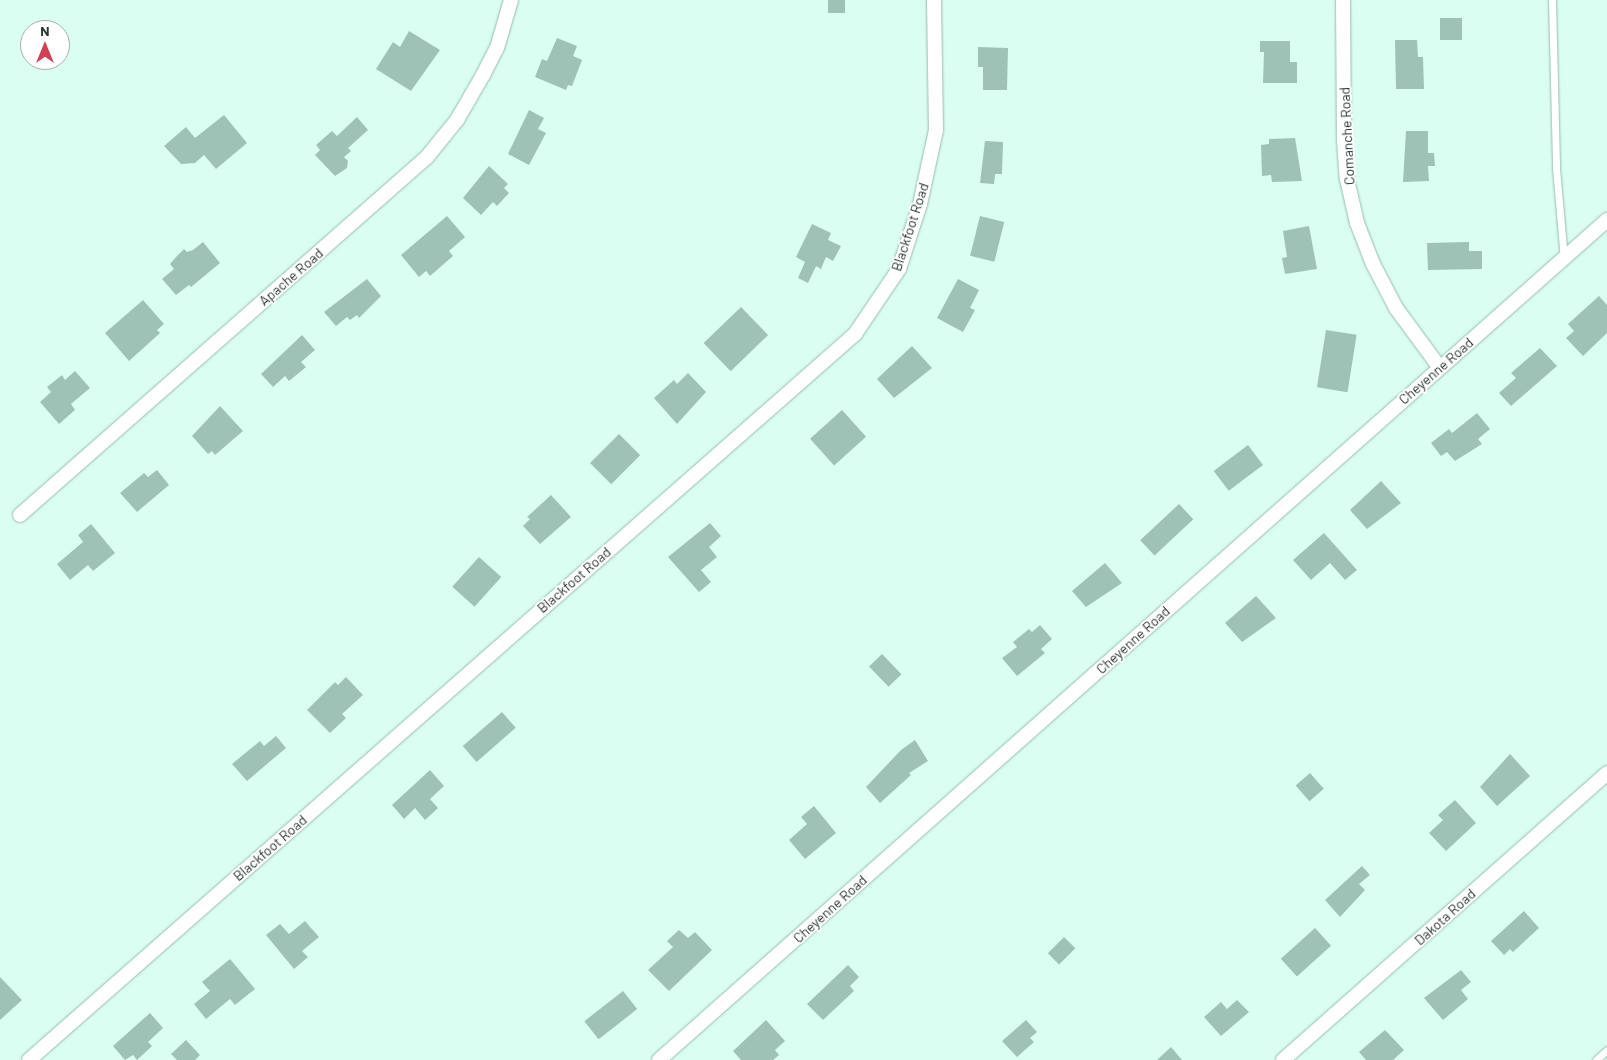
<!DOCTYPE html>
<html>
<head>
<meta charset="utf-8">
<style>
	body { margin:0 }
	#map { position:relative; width:1607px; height:1060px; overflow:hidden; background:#dafef1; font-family:Barlow,sans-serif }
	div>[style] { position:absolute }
	.building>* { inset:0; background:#9fc2b6; transform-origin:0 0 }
	.roads { filter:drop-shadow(0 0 1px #99bbaf) drop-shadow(0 0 1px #99bbaf) }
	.lane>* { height:7px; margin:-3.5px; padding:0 3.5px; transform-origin:3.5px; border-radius:3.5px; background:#fff }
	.street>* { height:14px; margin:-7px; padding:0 7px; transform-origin:7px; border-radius:7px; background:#fff }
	span { translate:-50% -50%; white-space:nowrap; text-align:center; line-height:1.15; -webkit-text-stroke:4px #fff; paint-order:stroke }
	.street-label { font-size:14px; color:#283631 }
	.north { position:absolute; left:20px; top:20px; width:50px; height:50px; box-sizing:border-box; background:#fff; border:1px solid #a9afad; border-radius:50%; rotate:0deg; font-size:14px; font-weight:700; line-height:20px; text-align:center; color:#283631 }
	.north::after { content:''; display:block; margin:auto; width:18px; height:22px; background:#d14154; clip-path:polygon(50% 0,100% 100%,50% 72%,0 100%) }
</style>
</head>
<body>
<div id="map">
	<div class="building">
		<i style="left:828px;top:0;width:17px;height:13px"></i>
		<i style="left:1462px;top:18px;width:22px;height:22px;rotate:90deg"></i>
		<i style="clip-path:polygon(409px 31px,440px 50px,411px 91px,376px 69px,393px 42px,400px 47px)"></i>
		<i style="clip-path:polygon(557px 38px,577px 46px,573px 56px,582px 60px,572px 86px,568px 85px,566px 90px,535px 77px,542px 59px,547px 61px)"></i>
		<i style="clip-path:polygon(1395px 40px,1417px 40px,1418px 57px,1423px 57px,1424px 89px,1396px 89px)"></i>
		<i style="clip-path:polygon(1260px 41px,1290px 41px,1290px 62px,1297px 62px,1297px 83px,1263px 83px,1264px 52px,1260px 52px)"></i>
		<i style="clip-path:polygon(978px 47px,1008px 48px,1007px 90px,983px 90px,983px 67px,978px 67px)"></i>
		<i style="clip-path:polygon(529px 110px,544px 118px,538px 129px,546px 133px,529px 165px,508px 154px)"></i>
		<i style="clip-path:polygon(224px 115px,247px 143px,216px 169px,204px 155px,195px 163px,181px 164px,164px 146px,186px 127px,195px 138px)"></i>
		<i style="clip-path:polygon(357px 117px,368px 130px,348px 148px,351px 151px,344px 157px,348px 161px,347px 168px,335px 176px,315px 155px,320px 150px,316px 145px,332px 131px,337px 136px)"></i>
		<i style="clip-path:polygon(1406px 131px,1428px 131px,1428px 153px,1434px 153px,1435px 166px,1428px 166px,1429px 181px,1403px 182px)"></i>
		<i style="clip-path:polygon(1295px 138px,1302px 181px,1272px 182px,1271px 175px,1262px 176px,1261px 145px,1269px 144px,1269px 139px)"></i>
		<i style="clip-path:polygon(985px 141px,1003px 142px,1002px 174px,995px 174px,994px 184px,980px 183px)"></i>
		<i style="clip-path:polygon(489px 166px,508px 184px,504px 188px,509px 193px,497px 206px,493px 202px,481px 215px,463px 198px)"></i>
		<i style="clip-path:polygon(447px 216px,465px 237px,449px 251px,453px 256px,430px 276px,426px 271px,419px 277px,401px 255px)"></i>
		<i style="left:980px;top:216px;width:25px;height:41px;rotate:14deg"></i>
		<i style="clip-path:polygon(812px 224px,831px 233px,828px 240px,841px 246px,833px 261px,826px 257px,821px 269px,816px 266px,808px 283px,798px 278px,805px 262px,796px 257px)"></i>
		<i style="clip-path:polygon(1309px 226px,1317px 269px,1285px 274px,1282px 258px,1287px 257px,1283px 231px)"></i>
		<i style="clip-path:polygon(203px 242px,220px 263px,191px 287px,189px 285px,176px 295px,162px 279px,174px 269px,170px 264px,176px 257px,184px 249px,187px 252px,193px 250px)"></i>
		<i style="clip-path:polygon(1469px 242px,1469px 251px,1482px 251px,1482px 269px,1428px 270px,1427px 243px)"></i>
		<i style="clip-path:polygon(367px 279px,381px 296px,359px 318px,357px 315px,350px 320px,347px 317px,336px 326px,324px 312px)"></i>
		<i style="clip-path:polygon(958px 279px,979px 290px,970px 308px,975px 310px,963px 332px,937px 318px)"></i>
		<i style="clip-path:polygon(1599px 296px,1607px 305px,1607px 333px,1583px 356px,1566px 338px,1574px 331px,1568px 324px)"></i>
		<i style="clip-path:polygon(143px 300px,164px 324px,157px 330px,160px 333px,129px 361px,105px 333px)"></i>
		<i style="left:741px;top:307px;width:39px;height:52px;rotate:46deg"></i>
		<i style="left:1326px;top:330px;width:31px;height:58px;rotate:9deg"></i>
		<i style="clip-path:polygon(302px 335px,315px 350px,301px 362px,306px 367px,289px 381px,285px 376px,273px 387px,261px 374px)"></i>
		<i style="clip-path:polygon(912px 346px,932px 368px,894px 398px,877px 379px)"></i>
		<i style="clip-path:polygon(1540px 348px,1557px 366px,1511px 406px,1499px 393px,1516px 378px,1511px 373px)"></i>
		<i style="clip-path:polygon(75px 371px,90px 388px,71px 404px,75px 410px,59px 424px,40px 402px,51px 392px,47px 387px,62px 375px,65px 380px)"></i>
		<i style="clip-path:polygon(688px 373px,706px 392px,677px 424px,654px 398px,674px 380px,677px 384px)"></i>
		<i style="clip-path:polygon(220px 406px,243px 431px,215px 455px,212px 451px,208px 454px,192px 436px)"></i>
		<i style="left:842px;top:410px;width:36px;height:43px;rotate:48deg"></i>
		<i style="clip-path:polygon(1477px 413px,1490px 429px,1478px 439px,1482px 444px,1455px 461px,1447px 452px,1441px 456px,1431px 443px,1449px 429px,1452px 433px)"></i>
		<i style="left:619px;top:434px;width:30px;height:41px;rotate:45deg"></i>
		<i style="left:1248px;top:445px;width:25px;height:43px;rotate:53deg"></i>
		<i style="clip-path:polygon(157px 470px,169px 485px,137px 512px,120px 493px,144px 473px,148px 477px)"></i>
		<i style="clip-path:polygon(1381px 481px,1401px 503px,1367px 529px,1350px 510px)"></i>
		<i style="clip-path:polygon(551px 495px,571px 517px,540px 544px,523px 526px,530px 519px,527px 517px)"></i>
		<i style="left:1179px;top:504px;width:21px;height:53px;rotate:47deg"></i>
		<i style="clip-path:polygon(710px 523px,721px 536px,709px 547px,717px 557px,701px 570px,711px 582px,699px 592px,668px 557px)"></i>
		<i style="clip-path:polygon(91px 524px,115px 553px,93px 571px,88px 565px,70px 580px,57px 564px,83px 542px,78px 535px)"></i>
		<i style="clip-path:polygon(1324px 533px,1357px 570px,1345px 580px,1330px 563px,1311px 580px,1293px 560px)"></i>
		<i style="left:479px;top:557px;width:30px;height:40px;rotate:42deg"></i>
		<i style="clip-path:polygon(1105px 563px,1122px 583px,1086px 607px,1072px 591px)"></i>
		<i style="clip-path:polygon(1256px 596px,1276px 618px,1242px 642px,1225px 623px)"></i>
		<i style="clip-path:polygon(1040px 625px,1052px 639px,1041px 649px,1045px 653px,1017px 676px,1002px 658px,1017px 647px,1013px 642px,1029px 629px,1032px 632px)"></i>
		<i style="left:882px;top:654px;width:28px;height:18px;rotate:46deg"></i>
		<i style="clip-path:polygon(346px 677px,363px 695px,342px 714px,346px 718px,330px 733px,307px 710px,335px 682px,338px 685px)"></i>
		<i style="left:502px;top:712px;width:21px;height:52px;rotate:49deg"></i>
		<i style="clip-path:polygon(276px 736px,286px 748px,247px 781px,232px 764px,260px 741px,264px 746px)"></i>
		<i style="clip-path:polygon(915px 740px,928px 761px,909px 773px,911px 775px,880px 803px,866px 787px,901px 750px)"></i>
		<i style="clip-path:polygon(1510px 754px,1530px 776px,1497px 806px,1480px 787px)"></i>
		<i style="clip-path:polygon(430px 770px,444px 786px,430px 799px,438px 808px,425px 820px,415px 808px,404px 819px,392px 805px)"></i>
		<i style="left:1310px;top:773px;width:21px;height:19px;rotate:49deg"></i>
		<i style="clip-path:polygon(1455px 800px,1476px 823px,1446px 851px,1429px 833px,1443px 820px,1438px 815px)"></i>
		<i style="clip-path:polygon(814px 806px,836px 833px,805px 859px,789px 840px,807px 824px,801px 817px)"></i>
		<i style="clip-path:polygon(1362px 866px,1370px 875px,1359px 884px,1365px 890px,1340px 917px,1325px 900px)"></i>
		<i style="clip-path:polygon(1524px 911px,1539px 928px,1513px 952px,1510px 949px,1504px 955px,1491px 941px)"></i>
		<i style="clip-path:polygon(305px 921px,319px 937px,302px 951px,308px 957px,294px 969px,266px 935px,280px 924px,289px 934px)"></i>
		<i style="left:1315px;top:928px;width:24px;height:46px;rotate:48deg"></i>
		<i style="clip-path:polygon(679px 930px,688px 938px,695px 932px,712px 950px,669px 991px,648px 970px,673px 947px,667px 941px)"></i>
		<i style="left:1064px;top:937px;width:16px;height:23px;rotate:45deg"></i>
		<i style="clip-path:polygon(230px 959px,255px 989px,235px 1005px,230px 999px,206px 1019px,194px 1004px,210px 991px,202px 982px)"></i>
		<i style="clip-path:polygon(848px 965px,859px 977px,850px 986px,854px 991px,823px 1020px,807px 1004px)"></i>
		<i style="clip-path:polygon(1461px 970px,1471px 982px,1461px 990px,1468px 999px,1443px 1020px,1424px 998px)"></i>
		<i style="clip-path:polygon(0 977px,22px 1000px,0 1020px)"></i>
		<i style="left:623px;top:991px;width:23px;height:49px;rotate:52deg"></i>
		<i style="clip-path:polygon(1237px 1000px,1249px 1012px,1221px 1036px,1204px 1017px,1221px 1002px,1227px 1009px)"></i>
		<i style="clip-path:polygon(150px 1013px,163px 1028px,148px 1042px,152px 1046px,137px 1060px,133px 1055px,125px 1060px,113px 1046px)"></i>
		<i style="clip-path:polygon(766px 1020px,785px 1041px,775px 1050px,779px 1055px,773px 1060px,741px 1060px,733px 1051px)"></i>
		<i style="clip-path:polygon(1026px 1020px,1037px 1032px,1030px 1038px,1034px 1042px,1017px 1057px,1002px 1041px)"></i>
		<i style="clip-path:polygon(1385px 1030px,1404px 1050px,1393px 1060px,1366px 1060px,1359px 1052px)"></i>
		<i style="clip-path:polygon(186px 1040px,200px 1055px,195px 1060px,177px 1060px,171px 1054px)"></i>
		<i style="clip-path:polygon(1171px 1047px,1182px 1060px,1157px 1060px)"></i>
	</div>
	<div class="roads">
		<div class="lane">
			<i style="left:1552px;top:0;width:168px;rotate:88.6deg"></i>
			<i style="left:1556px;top:168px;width:91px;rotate:85deg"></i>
			<i style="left:1596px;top:1060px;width:15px;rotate:-42deg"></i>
		</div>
		<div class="street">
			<i style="left:1343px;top:0;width:140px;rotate:89.6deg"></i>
			<i style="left:1344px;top:140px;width:39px;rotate:86deg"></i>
			<i style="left:1347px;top:179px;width:45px;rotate:77.2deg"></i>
			<i style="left:1357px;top:223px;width:44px;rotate:68.7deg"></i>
			<i style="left:1373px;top:264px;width:50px;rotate:62.4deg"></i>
			<i style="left:1396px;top:308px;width:74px;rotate:53.7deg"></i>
			<i style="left:20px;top:515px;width:542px;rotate:-41.34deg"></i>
			<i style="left:427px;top:157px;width:48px;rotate:-51deg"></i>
			<i style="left:457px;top:120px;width:52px;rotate:-60deg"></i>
			<i style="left:483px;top:75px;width:30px;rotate:-63deg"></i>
			<i style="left:497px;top:48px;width:50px;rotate:-73.7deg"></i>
			<i style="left:29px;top:1060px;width:1100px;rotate:-41.31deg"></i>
			<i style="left:855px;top:334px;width:78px;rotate:-55.9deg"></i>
			<i style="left:899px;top:269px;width:68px;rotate:-72.1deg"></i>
			<i style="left:920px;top:204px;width:76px;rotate:-77.8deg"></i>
			<i style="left:936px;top:130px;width:130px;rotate:-90.9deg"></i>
			<i style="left:659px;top:1060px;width:1267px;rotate:-41.54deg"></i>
			<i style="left:1283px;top:1060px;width:433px;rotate:-41.5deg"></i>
		</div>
	</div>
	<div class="street-label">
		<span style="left:1347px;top:136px;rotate:-93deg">Comanche Road</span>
		<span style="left:910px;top:227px;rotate:-72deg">Blackfoot Road</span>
		<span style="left:291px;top:277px;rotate:-41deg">Apache Road</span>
		<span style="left:1436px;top:371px;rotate:-41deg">Cheyenne Road</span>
		<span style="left:574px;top:580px;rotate:-41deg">Blackfoot Road</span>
		<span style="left:1133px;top:640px;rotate:-42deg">Cheyenne Road</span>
		<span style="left:270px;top:848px;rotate:-41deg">Blackfoot Road</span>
		<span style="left:830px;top:909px;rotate:-42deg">Cheyenne Road</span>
		<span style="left:1445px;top:917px;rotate:-42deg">Dakota Road</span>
	</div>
	<div class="north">N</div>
</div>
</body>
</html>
